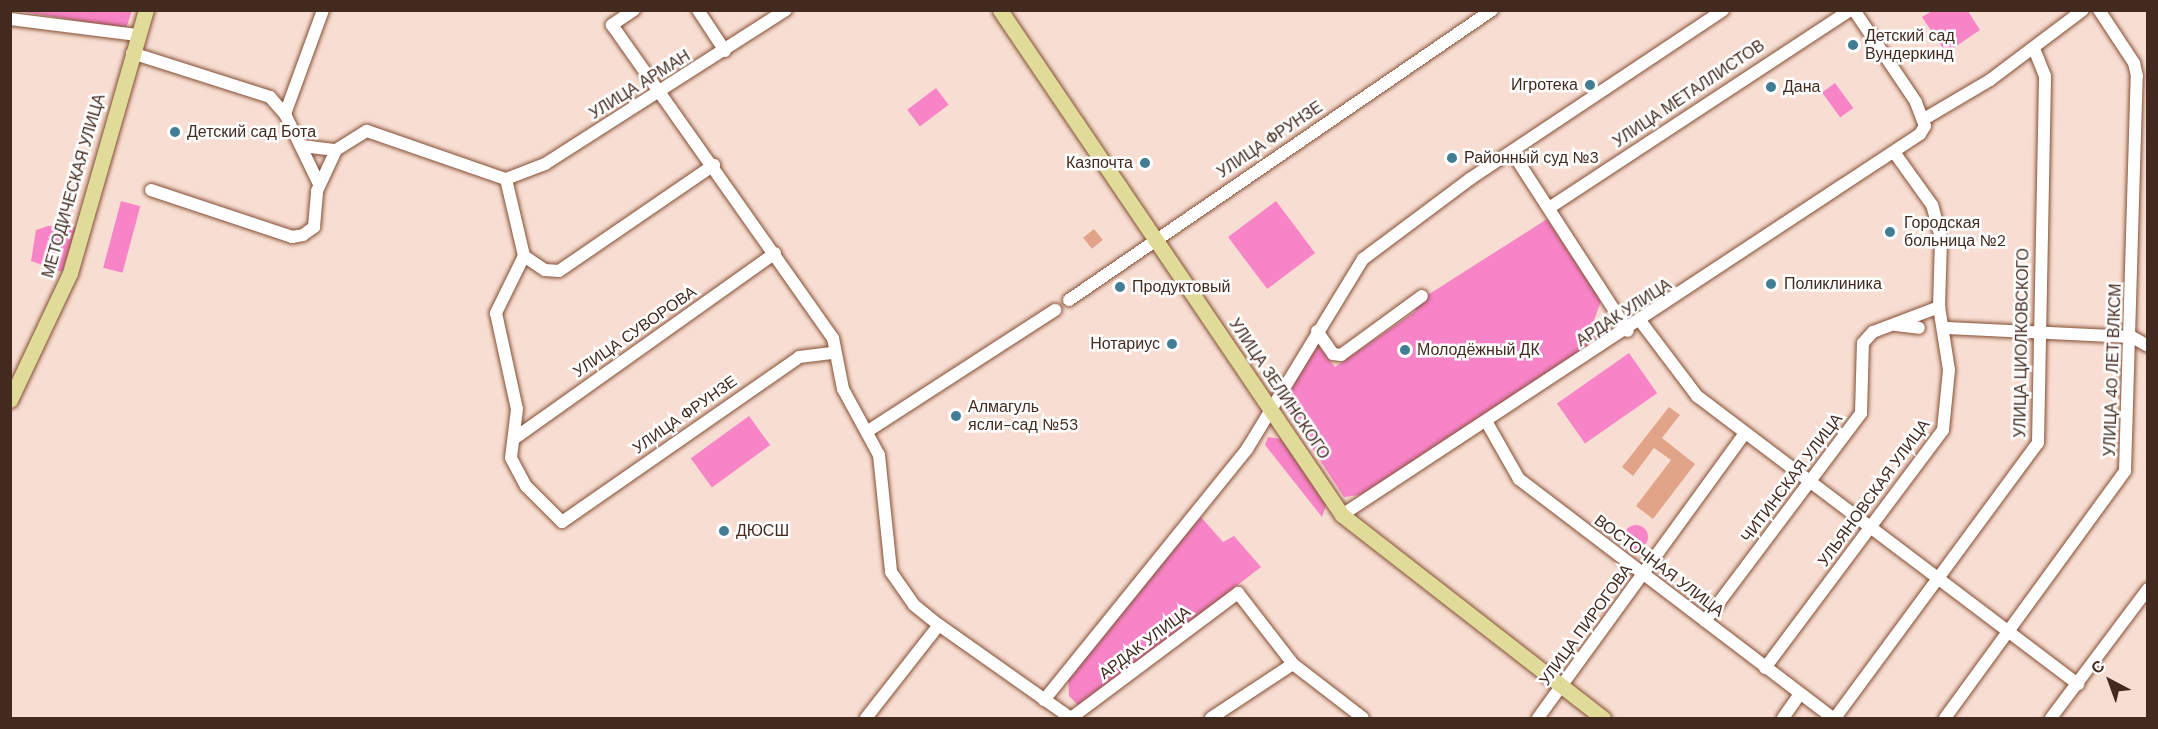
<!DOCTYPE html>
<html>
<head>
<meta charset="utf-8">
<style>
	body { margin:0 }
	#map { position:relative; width:2158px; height:729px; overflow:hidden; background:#f8ded2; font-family:"DM Sans",sans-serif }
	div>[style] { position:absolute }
	.green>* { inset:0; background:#f884c8; transform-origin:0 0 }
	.round { border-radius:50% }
	.building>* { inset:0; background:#e2a489; transform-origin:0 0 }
	.roads { filter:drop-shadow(0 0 2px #844e34) drop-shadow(0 0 2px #844e34) }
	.minor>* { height:12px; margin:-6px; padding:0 6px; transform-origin:6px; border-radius:6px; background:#fff }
	.major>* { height:15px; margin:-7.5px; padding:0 7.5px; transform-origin:7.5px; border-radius:7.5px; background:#e0db99 }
	.dots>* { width:16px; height:16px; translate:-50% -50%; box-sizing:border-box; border:3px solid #fff; border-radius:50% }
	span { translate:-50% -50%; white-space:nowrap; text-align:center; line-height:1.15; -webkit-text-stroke:5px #fff; paint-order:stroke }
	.poi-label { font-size:16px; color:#422a1f }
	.left { translate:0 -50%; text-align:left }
	.right { translate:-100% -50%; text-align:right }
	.street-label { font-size:16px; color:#422a1f }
	.frame { position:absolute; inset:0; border:12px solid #422a1f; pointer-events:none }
	.north { position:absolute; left:2080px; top:651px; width:60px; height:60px; -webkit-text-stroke:4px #fff; paint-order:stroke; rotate:319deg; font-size:16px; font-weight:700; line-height:24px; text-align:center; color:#422a1f }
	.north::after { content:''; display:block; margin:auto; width:21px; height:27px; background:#422a1f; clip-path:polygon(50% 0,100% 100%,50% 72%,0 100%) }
</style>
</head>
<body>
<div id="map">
	<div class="green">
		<i style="clip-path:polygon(11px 10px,132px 11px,126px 28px)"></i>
		<i style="clip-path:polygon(1932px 11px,1968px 11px,1980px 30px,1946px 53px,1922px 17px)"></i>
		<i style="left:1835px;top:83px;width:31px;height:16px;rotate:54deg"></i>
		<i style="left:936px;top:88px;width:21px;height:36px;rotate:53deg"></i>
		<i style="left:121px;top:201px;width:20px;height:69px;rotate:15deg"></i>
		<i style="left:1276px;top:201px;width:65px;height:60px;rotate:53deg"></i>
		<i style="clip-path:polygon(1547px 219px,1601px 301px,1592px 326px,1597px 344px,1360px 495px,1344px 497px,1282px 402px,1317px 344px,1335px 367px,1416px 311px,1412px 305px)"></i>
		<i style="clip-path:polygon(48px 226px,77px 227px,62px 272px,31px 261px,36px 230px)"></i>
		<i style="left:1629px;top:353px;width:49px;height:88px;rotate:55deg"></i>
		<i style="left:749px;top:416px;width:36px;height:72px;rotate:54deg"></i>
		<i style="clip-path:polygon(1268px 437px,1281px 439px,1326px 505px,1322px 517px,1265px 445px)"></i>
		<i style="clip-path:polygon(1201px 517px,1223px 542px,1234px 536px,1261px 567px,1080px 707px,1069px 696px,1068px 676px)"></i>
		<i class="round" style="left:1624px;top:525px;width:24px;height:24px"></i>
	</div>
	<div class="building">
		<i style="left:1094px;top:229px;width:14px;height:14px;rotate:51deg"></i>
		<i style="clip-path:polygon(1669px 407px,1680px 415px,1662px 438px,1695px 464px,1653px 519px,1636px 506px,1671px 460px,1654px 448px,1633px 476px,1622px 467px)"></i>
	</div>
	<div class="roads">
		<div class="minor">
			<i style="left:634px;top:10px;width:27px;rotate:146deg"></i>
			<i style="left:612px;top:25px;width:383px;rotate:54.8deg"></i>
			<i style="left:833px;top:338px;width:52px;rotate:78.9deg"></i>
			<i style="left:843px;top:389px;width:75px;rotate:61.4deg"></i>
			<i style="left:879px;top:455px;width:118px;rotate:84.1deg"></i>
			<i style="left:891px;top:572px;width:40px;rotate:55.1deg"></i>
			<i style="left:914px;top:605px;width:32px;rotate:39deg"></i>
			<i style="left:698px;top:10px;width:49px;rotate:56.6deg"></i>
			<i style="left:10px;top:19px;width:128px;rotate:7.2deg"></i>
			<i style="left:132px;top:53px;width:145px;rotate:17.7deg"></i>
			<i style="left:270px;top:97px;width:23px;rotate:49deg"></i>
			<i style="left:285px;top:114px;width:78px;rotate:64.1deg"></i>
			<i style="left:285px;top:114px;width:111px;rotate:-69.9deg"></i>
			<i style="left:1924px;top:119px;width:77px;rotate:-30.6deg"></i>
			<i style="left:1990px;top:80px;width:116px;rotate:-37deg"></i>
			<i style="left:302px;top:146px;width:34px;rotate:7deg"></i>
			<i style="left:336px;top:150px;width:36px;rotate:-32deg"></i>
			<i style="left:367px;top:131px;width:147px;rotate:19.1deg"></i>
			<i style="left:1512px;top:152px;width:213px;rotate:57.1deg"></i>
			<i style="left:506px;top:179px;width:79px;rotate:76.8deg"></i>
			<i style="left:524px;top:256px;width:64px;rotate:116.2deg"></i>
			<i style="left:496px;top:313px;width:98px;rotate:77.7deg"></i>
			<i style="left:517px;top:409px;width:49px;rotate:97deg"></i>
			<i style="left:511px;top:458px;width:32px;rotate:62deg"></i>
			<i style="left:526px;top:486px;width:51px;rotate:45deg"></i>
			<i style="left:562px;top:522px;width:289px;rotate:-34.8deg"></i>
			<i style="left:799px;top:357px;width:35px;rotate:-7deg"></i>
			<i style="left:506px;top:179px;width:42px;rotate:-21deg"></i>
			<i style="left:545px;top:164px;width:286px;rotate:-32.6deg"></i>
			<i style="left:151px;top:190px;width:149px;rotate:18.4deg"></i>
			<i style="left:292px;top:237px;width:11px;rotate:-10deg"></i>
			<i style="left:303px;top:235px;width:14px;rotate:-36deg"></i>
			<i style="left:314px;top:227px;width:36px;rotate:-85deg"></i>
			<i style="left:317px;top:191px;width:45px;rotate:-65.1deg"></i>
			<i style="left:1549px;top:208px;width:360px;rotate:-33.3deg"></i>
			<i style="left:524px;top:256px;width:25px;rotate:34deg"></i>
			<i style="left:545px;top:270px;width:14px;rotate:4deg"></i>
			<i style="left:559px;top:271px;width:188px;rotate:-34.4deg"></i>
			<i style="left:1069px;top:300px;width:513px;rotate:-34.43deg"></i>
			<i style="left:1641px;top:322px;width:93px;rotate:52.9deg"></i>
			<i style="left:1697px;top:396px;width:478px;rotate:37.1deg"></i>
			<i style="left:1896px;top:325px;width:23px;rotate:7deg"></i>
			<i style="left:1947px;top:328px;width:185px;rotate:2.8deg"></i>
			<i style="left:2132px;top:337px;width:18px;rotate:29deg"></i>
			<i style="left:1317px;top:331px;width:28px;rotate:55deg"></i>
			<i style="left:1333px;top:354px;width:8px;rotate:7deg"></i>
			<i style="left:1341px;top:355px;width:100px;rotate:-36.1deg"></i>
			<i style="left:1486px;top:421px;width:67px;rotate:60.4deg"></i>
			<i style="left:1519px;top:479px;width:395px;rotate:37.3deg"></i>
			<i style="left:868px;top:431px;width:223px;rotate:-32.9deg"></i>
			<i style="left:515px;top:438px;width:319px;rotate:-35.4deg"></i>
			<i style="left:1342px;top:515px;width:692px;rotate:-33.39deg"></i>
			<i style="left:1920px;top:134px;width:9px;rotate:-58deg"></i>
			<i style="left:1925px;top:126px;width:26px;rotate:-111deg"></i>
			<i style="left:1916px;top:102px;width:111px;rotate:-124deg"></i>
			<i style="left:1705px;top:621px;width:260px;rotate:-53.1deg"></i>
			<i style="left:1861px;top:413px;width:70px;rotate:-88.4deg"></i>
			<i style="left:1863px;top:343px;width:15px;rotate:-48deg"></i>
			<i style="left:1873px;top:332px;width:71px;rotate:-20.7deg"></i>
			<i style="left:1765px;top:668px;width:297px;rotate:-53.2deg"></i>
			<i style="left:1943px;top:430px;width:60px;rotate:-84.3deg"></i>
			<i style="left:1949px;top:370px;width:64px;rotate:-99deg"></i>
			<i style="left:1939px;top:307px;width:69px;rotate:-88.3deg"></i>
			<i style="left:1941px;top:238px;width:34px;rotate:-105deg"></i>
			<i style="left:1932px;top:205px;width:65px;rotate:-125.6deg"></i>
			<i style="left:1044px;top:700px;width:323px;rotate:-51deg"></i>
			<i style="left:1247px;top:449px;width:223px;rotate:-58.6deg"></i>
			<i style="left:1363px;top:259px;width:134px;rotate:-36.8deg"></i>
			<i style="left:1470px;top:179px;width:304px;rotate:-33.7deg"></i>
			<i style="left:866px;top:718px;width:118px;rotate:-51.9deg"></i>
			<i style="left:939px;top:625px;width:161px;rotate:35.2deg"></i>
			<i style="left:1071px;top:718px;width:209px;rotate:-36.8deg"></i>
			<i style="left:1238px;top:593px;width:90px;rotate:52.2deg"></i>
			<i style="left:1293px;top:664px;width:88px;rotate:37.6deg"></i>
			<i style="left:1211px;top:718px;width:98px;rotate:-33.4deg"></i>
			<i style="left:1538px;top:718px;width:351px;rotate:-54deg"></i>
			<i style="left:1783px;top:718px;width:29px;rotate:-55deg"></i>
			<i style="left:1835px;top:718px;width:342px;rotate:-53.6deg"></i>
			<i style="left:2038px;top:443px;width:367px;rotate:-88.9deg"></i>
			<i style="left:2045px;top:76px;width:29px;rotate:-112deg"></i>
			<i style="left:1945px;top:718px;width:306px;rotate:-53.9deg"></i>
			<i style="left:2125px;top:471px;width:395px;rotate:-88.3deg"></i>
			<i style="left:2137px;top:76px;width:13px;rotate:-103deg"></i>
			<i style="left:2134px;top:63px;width:64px;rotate:-123.4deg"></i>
			<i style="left:2051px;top:718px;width:161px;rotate:-53.1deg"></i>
		</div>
		<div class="major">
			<i style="left:1000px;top:10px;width:610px;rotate:55.89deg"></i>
			<i style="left:1342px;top:515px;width:331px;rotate:37.9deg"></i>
			<i style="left:10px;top:400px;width:140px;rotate:-64.7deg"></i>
			<i style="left:70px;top:273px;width:274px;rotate:-73.9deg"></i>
		</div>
	</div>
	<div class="dots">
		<i style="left:1853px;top:45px;background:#417d94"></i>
		<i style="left:1590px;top:85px;background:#417d94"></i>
		<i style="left:1771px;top:87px;background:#417d94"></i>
		<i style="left:175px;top:132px;background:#417d94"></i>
		<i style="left:1452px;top:158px;background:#417d94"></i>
		<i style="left:1145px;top:163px;background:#417d94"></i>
		<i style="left:1890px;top:232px;background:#417d94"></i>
		<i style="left:1771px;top:284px;background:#417d94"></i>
		<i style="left:1120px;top:287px;background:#417d94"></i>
		<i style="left:1172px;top:344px;background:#417d94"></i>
		<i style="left:1405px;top:350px;background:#417d94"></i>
		<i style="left:956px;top:416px;background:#417d94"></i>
		<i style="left:724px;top:531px;background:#417d94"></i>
	</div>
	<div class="poi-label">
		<span class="left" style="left:1865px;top:45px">Детский сад<br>Вундеркинд</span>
		<span class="right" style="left:1578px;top:85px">Игротека</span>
		<span class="left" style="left:1783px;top:87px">Дана</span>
		<span class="left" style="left:187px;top:132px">Детский сад Бота</span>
		<span class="left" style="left:1464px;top:158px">Районный суд №3</span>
		<span class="right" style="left:1133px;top:163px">Казпочта</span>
		<span class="left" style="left:1904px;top:232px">Городская<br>больница №2</span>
		<span class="left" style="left:1784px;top:284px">Поликлиника</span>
		<span class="left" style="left:1132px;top:287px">Продуктовый</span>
		<span class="right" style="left:1160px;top:344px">Нотариус</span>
		<span class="left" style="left:1417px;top:350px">Молодёжный ДК</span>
		<span class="left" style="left:968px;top:416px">Алмагуль<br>ясли-сад №53</span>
		<span class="left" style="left:736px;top:531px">ДЮСШ</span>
	</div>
	<div class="street-label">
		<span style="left:640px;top:85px;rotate:-32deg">УЛИЦА АРМАН</span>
		<span style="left:1689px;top:94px;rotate:-34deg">УЛИЦА МЕТАЛЛИСТОВ</span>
		<span style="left:1270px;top:140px;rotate:-34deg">УЛИЦА ФРУНЗЕ</span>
		<span style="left:74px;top:186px;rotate:-74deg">МЕТОДИЧЕСКАЯ УЛИЦА</span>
		<span style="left:1624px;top:313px;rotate:-33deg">АРДАК УЛИЦА</span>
		<span style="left:635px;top:332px;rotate:-35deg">УЛИЦА СУВОРОВА</span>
		<span style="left:2022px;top:343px;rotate:-89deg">УЛИЦА ЦИОЛКОВСКОГО</span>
		<span style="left:2113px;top:370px;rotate:-88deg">УЛИЦА 40 ЛЕТ ВЛКСМ</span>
		<span style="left:1279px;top:389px;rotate:56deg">УЛИЦА ЗЕЛИНСКОГО</span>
		<span style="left:685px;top:415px;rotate:-35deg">УЛИЦА ФРУНЗЕ</span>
		<span style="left:1792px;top:478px;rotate:-53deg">ЧИТИНСКАЯ УЛИЦА</span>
		<span style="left:1874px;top:493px;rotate:-54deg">УЛЬЯНОВСКАЯ УЛИЦА</span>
		<span style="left:1659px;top:566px;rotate:37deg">ВОСТОЧНАЯ УЛИЦА</span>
		<span style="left:1586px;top:625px;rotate:-54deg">УЛИЦА ПИРОГОВА</span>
		<span style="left:1145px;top:643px;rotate:-37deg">АРДАК УЛИЦА</span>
	</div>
	<div class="frame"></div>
	<div class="north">С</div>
</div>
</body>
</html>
